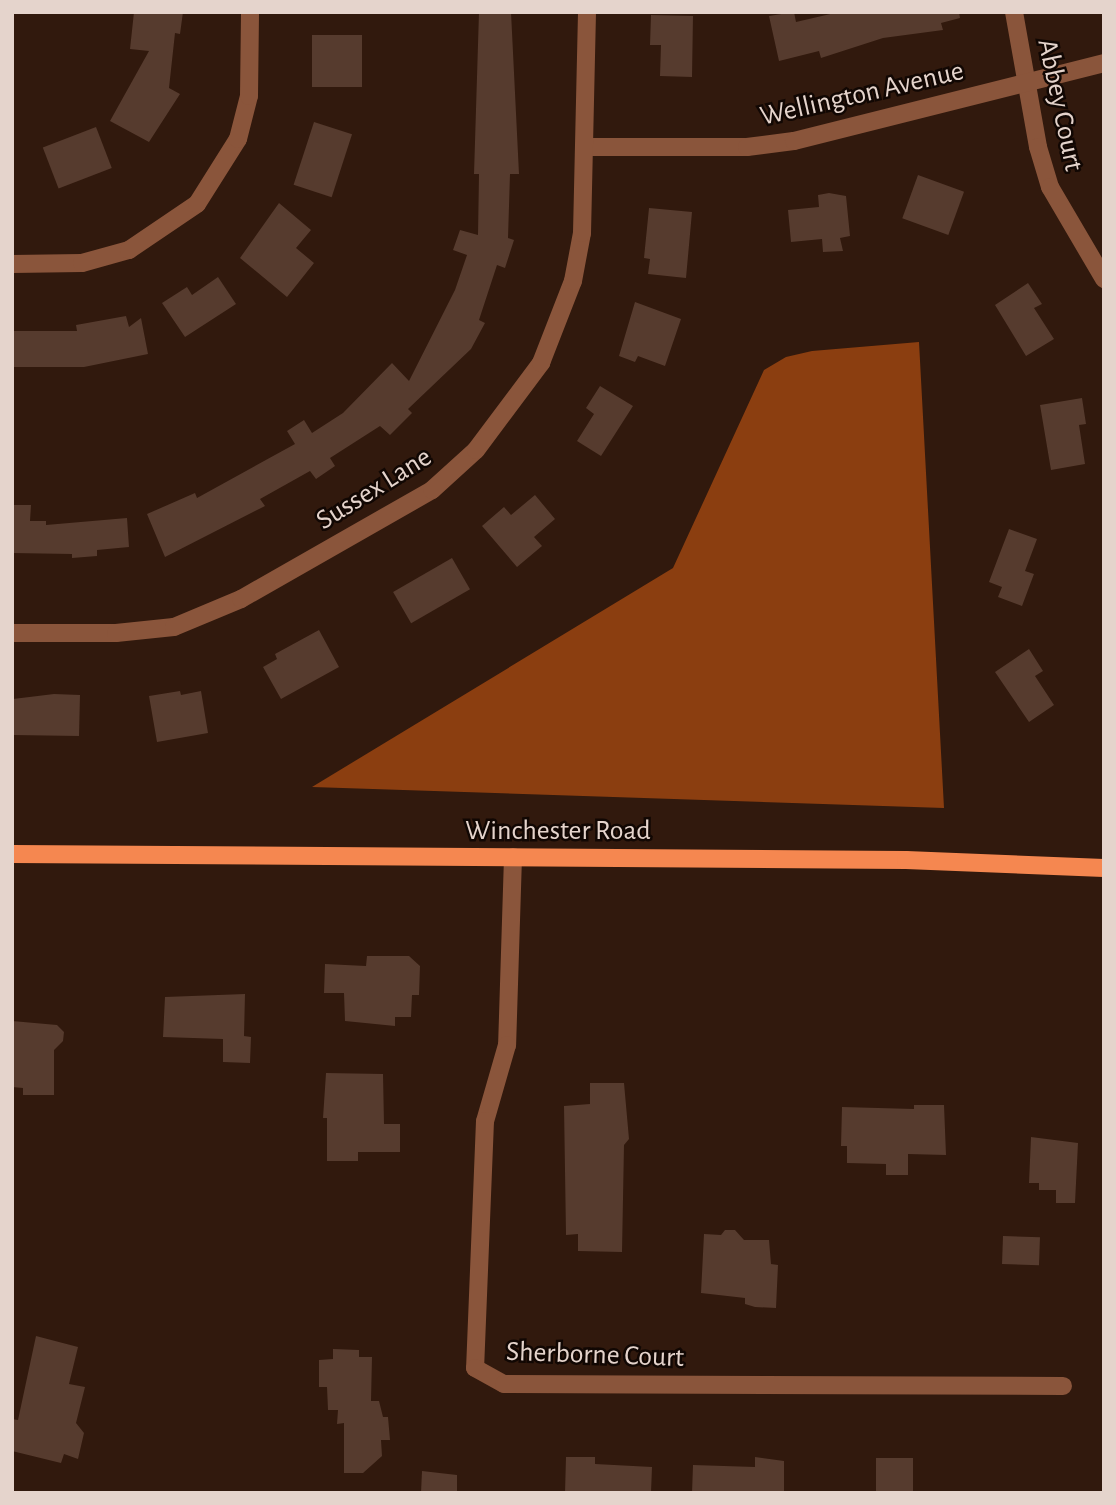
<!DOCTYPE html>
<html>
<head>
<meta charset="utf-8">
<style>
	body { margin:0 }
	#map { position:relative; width:1116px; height:1505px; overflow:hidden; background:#31190d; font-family:"Alegreya Sans",sans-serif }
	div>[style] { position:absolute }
	.water>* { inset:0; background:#8b3e10 }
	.building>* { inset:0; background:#563b2e; transform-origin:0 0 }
	.minor>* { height:18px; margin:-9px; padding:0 9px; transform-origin:9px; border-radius:9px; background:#8a553b }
	.major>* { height:18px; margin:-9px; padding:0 9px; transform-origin:9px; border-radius:9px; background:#f58750 }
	span { translate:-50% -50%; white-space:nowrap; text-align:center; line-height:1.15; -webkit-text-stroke:5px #110703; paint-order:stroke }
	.street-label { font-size:28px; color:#e5d4cc }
	.frame { position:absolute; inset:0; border:14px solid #e5d4cc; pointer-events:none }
</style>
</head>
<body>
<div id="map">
	<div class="water">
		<i style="clip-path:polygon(919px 342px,944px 808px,312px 787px,673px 568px,764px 370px,786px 357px,812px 351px)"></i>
	</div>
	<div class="building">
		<i style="clip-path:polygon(134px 12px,183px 12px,180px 34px,175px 33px,169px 88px,180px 94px,149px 142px,110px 121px,149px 51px,130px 49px)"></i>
		<i style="clip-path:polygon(479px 12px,511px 12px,519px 174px,510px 174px,508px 238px,514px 240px,505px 268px,497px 265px,479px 320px,485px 323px,471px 349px,408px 409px,412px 413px,390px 435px,380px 426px,330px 458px,335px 466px,316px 479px,310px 471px,260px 499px,265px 506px,165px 557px,147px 514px,195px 493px,197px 498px,295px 444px,287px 431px,304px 420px,312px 433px,343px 413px,392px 363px,409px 381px,455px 290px,467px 255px,453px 250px,460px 230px,478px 235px,479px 174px,474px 174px)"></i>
		<i style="clip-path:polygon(794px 12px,796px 22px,839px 12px,959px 12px,960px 18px,941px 23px,943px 30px,883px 38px,821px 58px,819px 51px,779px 61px,769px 16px)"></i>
		<i style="clip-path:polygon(651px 15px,693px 16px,692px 77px,660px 76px,661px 45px,650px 45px)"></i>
		<i style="left:312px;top:35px;width:50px;height:52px"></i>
		<i style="left:314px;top:122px;width:40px;height:66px;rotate:18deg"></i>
		<i style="left:96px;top:127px;width:44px;height:57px;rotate:69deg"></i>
		<i style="left:918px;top:175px;width:49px;height:46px;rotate:20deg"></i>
		<i style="clip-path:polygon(829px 193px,846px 196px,850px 236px,840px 238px,843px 251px,823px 252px,822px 239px,791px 242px,788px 210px,819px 207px,818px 195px)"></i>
		<i style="clip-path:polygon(279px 203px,311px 230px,296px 248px,314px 263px,287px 297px,240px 258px)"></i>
		<i style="clip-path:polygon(649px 208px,692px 212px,686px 278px,648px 274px,650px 259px,644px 258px)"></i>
		<i style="clip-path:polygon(218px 277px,236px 304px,185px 337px,162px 303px,187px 287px,192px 295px)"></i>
		<i style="clip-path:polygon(1028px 283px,1042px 304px,1034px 308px,1054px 339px,1026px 356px,995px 305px)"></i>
		<i style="clip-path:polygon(635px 302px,681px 319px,665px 366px,638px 356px,635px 362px,619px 356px)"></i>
		<i style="clip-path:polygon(126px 316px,129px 327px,141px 318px,148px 354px,84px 367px,12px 367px,12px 331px,77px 331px,76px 325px)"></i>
		<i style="clip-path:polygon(600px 386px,633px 406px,601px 456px,577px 441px,594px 414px,586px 408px)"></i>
		<i style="clip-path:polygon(1082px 398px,1086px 424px,1079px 425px,1085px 464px,1051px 470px,1040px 405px)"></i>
		<i style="clip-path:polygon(535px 495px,555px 519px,534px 537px,542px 546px,517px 567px,482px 526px,504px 507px,511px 515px)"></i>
		<i style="clip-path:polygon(12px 505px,31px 505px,30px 521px,46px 521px,46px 525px,127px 518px,129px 547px,97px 550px,97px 556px,72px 558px,72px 554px,12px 553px)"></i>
		<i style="clip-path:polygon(1009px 529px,1037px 539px,1025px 571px,1034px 574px,1022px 606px,998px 597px,1002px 587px,989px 582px)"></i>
		<i style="left:452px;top:558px;width:36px;height:68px;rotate:60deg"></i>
		<i style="clip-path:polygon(319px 630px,339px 667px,281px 699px,263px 667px,277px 659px,275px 654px)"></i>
		<i style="clip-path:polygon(1029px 649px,1043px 671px,1035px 676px,1054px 705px,1029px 722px,995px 672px)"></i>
		<i style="clip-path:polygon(180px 691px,181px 695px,201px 691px,208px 733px,157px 742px,149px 696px)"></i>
		<i style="clip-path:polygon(54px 694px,80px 695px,79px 736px,13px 735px,13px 699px)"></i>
		<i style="clip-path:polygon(367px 956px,409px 956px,420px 966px,419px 995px,412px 995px,411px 1017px,395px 1017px,395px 1026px,345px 1021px,344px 993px,324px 993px,325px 964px,366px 966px)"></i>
		<i style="clip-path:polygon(245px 994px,244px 1036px,251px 1037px,250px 1063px,223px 1062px,223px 1039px,163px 1037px,165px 997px)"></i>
		<i style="clip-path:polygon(12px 1021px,57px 1025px,64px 1032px,63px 1041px,54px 1050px,54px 1095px,23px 1095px,23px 1088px,12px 1087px)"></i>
		<i style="clip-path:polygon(326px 1073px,383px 1074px,384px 1124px,400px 1124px,400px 1152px,358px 1152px,358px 1161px,327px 1161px,327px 1118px,323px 1118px)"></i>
		<i style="clip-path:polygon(590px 1083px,624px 1083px,629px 1139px,624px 1145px,622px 1252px,578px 1251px,578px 1234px,566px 1235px,564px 1106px,590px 1104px)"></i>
		<i style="clip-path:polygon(914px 1105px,944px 1105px,946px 1155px,908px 1154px,908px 1175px,886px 1175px,886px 1164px,847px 1163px,847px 1146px,841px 1146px,842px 1107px,914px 1109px)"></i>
		<i style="clip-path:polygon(1031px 1137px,1078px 1143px,1075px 1203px,1056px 1203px,1056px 1190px,1039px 1190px,1039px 1183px,1029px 1183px)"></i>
		<i style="clip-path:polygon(725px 1230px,735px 1230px,744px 1240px,769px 1240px,771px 1264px,778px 1265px,776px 1308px,755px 1307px,745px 1304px,745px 1298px,701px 1293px,704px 1234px,721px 1235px)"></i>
		<i style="left:1003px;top:1236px;width:37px;height:28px;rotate:2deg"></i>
		<i style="clip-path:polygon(36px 1336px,78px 1347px,69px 1384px,85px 1387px,76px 1423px,84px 1433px,78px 1459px,64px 1454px,61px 1463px,12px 1451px,12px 1419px,18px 1420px)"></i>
		<i style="clip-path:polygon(333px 1349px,359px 1350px,359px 1357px,372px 1357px,371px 1401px,379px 1401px,383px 1417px,388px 1417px,390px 1440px,381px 1440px,382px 1456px,363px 1473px,344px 1473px,344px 1423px,337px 1424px,338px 1410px,328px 1410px,327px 1387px,319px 1387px,319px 1360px,333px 1359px)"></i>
		<i style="clip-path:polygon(566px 1457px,595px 1457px,595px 1464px,652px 1467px,651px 1493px,565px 1493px)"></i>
		<i style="clip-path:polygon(755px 1457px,784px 1461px,784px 1493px,692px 1493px,693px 1465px,755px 1467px)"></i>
		<i style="left:876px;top:1458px;width:37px;height:35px"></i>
		<i style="clip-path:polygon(422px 1471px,457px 1475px,457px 1493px,421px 1493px)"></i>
	</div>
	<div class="minor">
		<i style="left:1014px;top:12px;width:137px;rotate:79.9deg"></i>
		<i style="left:1038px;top:147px;width:42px;rotate:73.3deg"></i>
		<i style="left:1050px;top:187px;width:107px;rotate:59.6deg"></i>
		<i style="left:586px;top:147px;width:161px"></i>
		<i style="left:747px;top:147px;width:47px;rotate:-7.3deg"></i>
		<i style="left:794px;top:141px;width:320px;rotate:-14.1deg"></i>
		<i style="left:12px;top:264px;width:70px;rotate:-0.8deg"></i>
		<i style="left:82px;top:263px;width:49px;rotate:-15.5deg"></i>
		<i style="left:129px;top:250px;width:82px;rotate:-34.1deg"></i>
		<i style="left:197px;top:204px;width:77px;rotate:-57.8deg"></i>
		<i style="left:238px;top:139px;width:44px;rotate:-75.7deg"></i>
		<i style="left:249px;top:96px;width:84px;rotate:-89.3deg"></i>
		<i style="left:12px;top:633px;width:104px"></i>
		<i style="left:116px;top:633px;width:58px;rotate:-5.9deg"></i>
		<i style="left:174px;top:627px;width:73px;rotate:-22.7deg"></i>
		<i style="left:241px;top:599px;width:220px;rotate:-29.7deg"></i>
		<i style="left:432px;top:490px;width:59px;rotate:-42.3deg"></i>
		<i style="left:476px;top:450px;width:109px;rotate:-53.2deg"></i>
		<i style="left:541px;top:363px;width:88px;rotate:-68.7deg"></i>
		<i style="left:573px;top:281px;width:49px;rotate:-79.4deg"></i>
		<i style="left:582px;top:233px;width:221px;rotate:-88.7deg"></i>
		<i style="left:513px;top:857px;width:188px;rotate:91.8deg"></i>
		<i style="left:507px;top:1045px;width:79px;rotate:106.1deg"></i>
		<i style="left:485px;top:1121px;width:247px;rotate:92.3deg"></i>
		<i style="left:475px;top:1368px;width:33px;rotate:29deg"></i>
		<i style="left:504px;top:1384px;width:559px;rotate:0.2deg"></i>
	</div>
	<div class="major">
		<i style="left:12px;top:854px;width:894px;rotate:0.38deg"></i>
		<i style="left:906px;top:860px;width:198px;rotate:2.3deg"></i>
	</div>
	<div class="street-label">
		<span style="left:862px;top:94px;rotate:-13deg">Wellington Avenue</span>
		<span style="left:1060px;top:105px;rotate:78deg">Abbey Court</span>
		<span style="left:374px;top:489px;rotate:-32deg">Sussex Lane</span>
		<span style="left:558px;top:831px">Winchester Road</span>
		<span style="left:595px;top:1355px;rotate:2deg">Sherborne Court</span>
	</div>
	<div class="frame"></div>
</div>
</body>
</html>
